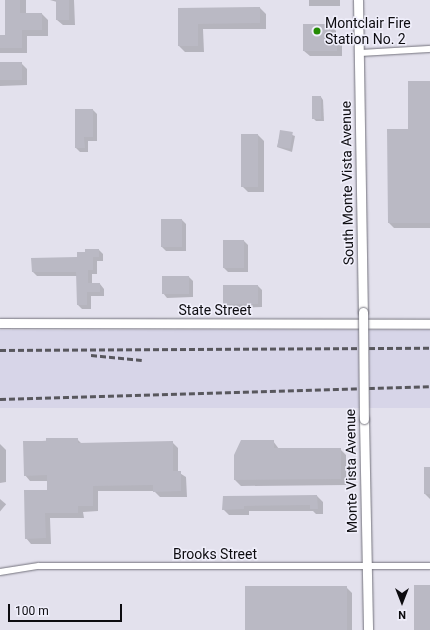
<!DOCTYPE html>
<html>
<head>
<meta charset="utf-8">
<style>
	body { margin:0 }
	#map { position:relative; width:430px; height:630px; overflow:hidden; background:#e3e1ed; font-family:Roboto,sans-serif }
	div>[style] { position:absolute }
	.built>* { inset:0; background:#d7d5e8; transform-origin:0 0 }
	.shadow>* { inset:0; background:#0003; transform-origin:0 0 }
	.building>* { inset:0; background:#bab9c4; transform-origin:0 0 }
	.roads { filter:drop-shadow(0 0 1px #73727c) drop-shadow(0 0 1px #73727c) }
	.street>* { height:6px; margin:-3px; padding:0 3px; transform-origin:3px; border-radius:3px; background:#fff }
	.secondary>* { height:9px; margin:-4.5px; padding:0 4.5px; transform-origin:4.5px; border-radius:4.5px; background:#fff }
	.rail>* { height:2.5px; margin-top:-1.25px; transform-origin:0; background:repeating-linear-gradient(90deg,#58575d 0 6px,transparent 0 9px) }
	.bridges { filter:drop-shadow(0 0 1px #73727c) drop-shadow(0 0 1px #73727c) }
	.secondary-bridge>* { height:9px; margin:-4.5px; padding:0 4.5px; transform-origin:4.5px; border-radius:4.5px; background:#fff }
	.dots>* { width:11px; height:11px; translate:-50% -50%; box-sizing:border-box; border:2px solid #f0effb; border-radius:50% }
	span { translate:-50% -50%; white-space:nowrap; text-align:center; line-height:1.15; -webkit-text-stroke:3px #f0effb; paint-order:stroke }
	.poi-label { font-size:14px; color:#0d0c10 }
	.left { translate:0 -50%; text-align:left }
	.street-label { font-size:14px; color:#0d0c10 }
	.north { position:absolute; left:382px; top:582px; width:40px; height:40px; -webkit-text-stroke:3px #f0effb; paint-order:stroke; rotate:180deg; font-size:11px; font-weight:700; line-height:16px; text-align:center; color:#0d0c10 }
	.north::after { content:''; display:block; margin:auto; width:14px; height:18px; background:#0d0c10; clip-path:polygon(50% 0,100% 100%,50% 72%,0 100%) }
	.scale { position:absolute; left:8px; top:604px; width:114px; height:18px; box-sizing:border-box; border:2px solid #0d0c10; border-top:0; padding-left:5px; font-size:12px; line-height:14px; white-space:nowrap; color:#0d0c10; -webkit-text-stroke:3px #f0effb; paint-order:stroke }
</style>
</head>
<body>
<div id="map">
	<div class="built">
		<i style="left:430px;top:330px;width:78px;height:430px;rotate:90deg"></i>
	</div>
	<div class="shadow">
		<i style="clip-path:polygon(6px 0,26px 0,26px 14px,42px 14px,48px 20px,48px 36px,27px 36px,27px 53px,0 53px,0 36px,6px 36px)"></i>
		<i style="clip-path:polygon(50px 0,74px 0,75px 25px,63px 25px,57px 20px,57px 2px)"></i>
		<i style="left:309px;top:0;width:31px;height:6px"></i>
		<i style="clip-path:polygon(260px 8px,266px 14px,266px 29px,203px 29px,204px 52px,185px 52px,179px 46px,179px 9px)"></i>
		<i style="clip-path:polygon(331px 25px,336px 31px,336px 40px,342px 45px,342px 56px,310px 56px,304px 51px)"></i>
		<i style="clip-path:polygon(21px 63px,27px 69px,27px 85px,0 86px,0 64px)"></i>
		<i style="clip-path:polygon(430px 82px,430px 228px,394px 228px,389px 223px,409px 130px)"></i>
		<i style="clip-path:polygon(321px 97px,323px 100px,324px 121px,316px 121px,313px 118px)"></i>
		<i style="clip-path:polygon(93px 110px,97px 114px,97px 141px,88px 141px,88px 152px,80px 152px,76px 148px)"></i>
		<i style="clip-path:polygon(281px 131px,295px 136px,292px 152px,277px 147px)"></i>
		<i style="clip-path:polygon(258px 135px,264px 141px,264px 192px,248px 192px,242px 186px)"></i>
		<i style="clip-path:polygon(182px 220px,186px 224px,186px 251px,166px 251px,162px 247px)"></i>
		<i style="clip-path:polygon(244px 241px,248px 245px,248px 272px,228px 272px,224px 268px)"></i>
		<i style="clip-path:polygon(99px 250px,103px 254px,103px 261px,97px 261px,97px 274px,92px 274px,92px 284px,100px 284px,104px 289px,104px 296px,91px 296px,91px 309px,82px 309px,78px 305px,77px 276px,37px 276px,33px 272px)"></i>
		<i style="clip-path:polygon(189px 277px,193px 281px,193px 297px,167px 298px,163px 293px)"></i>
		<i style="clip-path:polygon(258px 286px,262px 290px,262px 307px,228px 308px,224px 303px)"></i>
		<i style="clip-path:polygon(77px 439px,82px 444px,172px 442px,178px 448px,178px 472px,186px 477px,187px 497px,160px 497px,154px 491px,98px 491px,98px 511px,83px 512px,84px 518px,50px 518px,51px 544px,31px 544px,26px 538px,48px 490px,48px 481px,30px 481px,25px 475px,24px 442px)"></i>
		<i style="clip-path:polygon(273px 441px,279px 449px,340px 449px,346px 455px,346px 485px,241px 486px,235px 480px)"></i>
		<i style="clip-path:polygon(0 444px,6px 450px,6px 482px,0 483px)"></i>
		<i style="clip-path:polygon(430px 468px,430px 499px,425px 494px)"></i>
		<i style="clip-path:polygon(317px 496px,323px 502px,323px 514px,316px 514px,313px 511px,249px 511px,249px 515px,229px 515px,223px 509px,224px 497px)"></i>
		<i style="left:0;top:499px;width:8px;height:50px;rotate:40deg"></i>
		<i style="clip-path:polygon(346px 587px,352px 593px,352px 630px,246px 630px)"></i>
	</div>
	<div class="building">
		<i style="clip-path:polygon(5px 0,20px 0,20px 13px,42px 13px,42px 30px,22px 30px,22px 48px,0 48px,0 35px,5px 35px)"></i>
		<i style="left:56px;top:0;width:13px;height:20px"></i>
		<i style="clip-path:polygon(260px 7px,260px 23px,198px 24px,198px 46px,178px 46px,178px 8px)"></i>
		<i style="clip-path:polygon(303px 24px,331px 24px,331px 38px,337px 38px,337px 51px,303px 51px)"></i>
		<i style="left:22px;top:62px;width:18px;height:22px;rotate:90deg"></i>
		<i style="clip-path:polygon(408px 81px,430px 81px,430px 223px,388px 223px,387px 129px,408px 129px)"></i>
		<i style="left:312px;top:96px;width:9px;height:23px"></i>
		<i style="clip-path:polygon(75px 109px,93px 109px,93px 137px,84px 137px,85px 148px,75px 148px)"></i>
		<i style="left:280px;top:130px;width:13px;height:17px;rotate:9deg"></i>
		<i style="left:241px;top:134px;width:17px;height:53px"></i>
		<i style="left:161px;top:219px;width:21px;height:28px"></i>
		<i style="left:223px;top:240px;width:21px;height:28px"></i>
		<i style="clip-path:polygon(85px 249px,99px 249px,99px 257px,93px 257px,93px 270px,88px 270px,88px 283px,100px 283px,100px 292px,87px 292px,87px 305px,77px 305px,76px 272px,32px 272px,31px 258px,77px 257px,77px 252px,85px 252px)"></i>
		<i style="left:162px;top:276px;width:27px;height:18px"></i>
		<i style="left:223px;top:285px;width:35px;height:19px"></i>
		<i style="clip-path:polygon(46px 438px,78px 438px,78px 443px,173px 441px,173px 471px,181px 471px,181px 491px,153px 492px,153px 485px,93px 486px,93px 506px,78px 506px,78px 513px,45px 513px,46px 538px,25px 539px,24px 490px,47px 490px,47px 475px,24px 476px,23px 441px,46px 441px)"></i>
		<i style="clip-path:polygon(241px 440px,274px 440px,274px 448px,341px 448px,341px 479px,234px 480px,234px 455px)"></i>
		<i style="left:424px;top:467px;width:6px;height:27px"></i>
		<i style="clip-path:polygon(317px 495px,318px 509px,310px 509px,310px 505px,244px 506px,244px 509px,222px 510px,223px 496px)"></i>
		<i style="left:414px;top:585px;width:16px;height:45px"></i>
		<i style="left:347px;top:586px;width:44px;height:102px;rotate:90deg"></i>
	</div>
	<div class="roads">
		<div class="street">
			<i style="left:359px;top:53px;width:71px;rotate:-3.2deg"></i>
			<i style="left:0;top:572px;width:39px;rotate:-9deg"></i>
			<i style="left:39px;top:566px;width:391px"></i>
		</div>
		<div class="secondary">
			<i style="left:358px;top:0;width:312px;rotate:89.1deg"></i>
			<i style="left:0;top:323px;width:430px;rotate:0.1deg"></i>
			<i style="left:364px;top:419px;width:211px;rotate:88.9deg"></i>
		</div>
	</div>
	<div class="rail">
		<i style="left:0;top:350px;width:430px;rotate:-0.3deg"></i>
		<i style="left:91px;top:355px;width:51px;rotate:5.6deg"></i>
		<i style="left:0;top:399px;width:430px;rotate:-1.7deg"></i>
	</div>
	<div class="bridges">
		<div class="secondary-bridge">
			<i style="left:363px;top:312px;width:107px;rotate:89.5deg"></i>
		</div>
	</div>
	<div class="dots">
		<i style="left:317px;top:31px;background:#248b04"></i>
	</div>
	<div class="poi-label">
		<span class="left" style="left:325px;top:31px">Montclair Fire<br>Station No. 2</span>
	</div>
	<div class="street-label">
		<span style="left:347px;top:183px;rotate:-91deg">South Monte Vista Avenue</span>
		<span style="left:215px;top:310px">State Street</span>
		<span style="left:351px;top:471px;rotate:-91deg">Monte Vista Avenue</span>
		<span style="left:215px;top:554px">Brooks Street</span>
	</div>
	<div class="north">N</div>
	<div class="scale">100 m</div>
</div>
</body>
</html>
